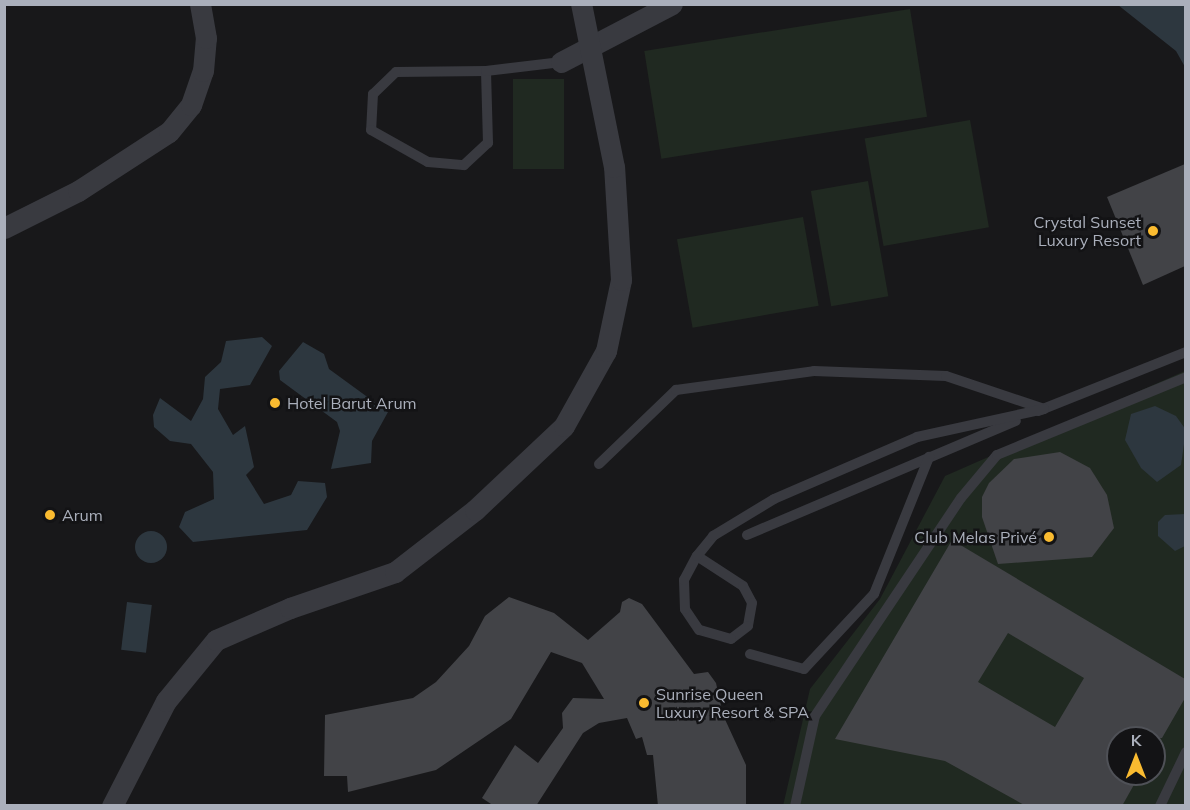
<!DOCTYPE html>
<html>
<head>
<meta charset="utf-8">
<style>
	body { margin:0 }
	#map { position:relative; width:1190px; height:810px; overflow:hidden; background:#18181a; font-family:Mulish,sans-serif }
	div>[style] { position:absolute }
	.green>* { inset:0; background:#202921; transform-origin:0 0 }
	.water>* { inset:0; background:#2d373f; transform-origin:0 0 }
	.round { border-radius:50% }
	.building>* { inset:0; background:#424347 }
	.lane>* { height:10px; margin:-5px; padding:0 5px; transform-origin:5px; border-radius:5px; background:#393a40 }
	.street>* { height:21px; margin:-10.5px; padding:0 10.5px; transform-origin:10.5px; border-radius:10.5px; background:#393a40 }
	.dots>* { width:16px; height:16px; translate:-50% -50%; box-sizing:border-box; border:3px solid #131315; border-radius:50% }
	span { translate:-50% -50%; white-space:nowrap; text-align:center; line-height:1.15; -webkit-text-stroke:5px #131315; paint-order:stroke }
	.poi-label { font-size:16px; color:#aaafbb }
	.right { translate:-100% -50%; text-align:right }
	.left { translate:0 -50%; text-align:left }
	.frame { position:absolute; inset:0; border:6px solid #aaafbb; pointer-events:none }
	.north { position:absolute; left:1106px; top:726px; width:60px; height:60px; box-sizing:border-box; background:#131315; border:2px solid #4f5157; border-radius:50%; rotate:0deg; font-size:16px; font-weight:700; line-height:24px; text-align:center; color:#aaafbb }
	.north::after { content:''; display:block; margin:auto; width:21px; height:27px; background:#fabb30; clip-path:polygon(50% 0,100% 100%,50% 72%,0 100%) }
</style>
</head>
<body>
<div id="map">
	<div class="green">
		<i style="left:910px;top:9px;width:109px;height:269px;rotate:81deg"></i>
		<i style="left:513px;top:79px;width:51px;height:90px"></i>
		<i style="left:970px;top:120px;width:109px;height:107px;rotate:80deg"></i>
		<i style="left:868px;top:181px;width:117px;height:58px;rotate:80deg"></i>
		<i style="left:803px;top:217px;width:90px;height:128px;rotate:80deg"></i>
		<i style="clip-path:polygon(evenodd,1185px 371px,1185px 805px,783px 806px,810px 689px,880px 599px,945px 476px,1185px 371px,1118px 738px,1154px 738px,1154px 774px,1118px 774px,1118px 738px)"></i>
	</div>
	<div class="water">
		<i style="clip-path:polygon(1118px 5px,1185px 5px,1185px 67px,1176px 51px)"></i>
		<i style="clip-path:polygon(262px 337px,272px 346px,250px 385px,220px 389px,218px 409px,233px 435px,245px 426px,254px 467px,246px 475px,264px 504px,291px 495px,298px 481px,325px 483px,327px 497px,307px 530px,193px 542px,179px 527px,185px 512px,214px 499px,213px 472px,191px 444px,170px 441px,154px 427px,153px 415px,160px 398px,191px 421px,203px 399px,205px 377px,221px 362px,226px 341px)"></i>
		<i style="clip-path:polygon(303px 342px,324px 354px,329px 369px,388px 412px,372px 441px,371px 463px,331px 469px,340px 431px,337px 422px,280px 380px,279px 371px)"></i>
		<i style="clip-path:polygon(1155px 406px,1176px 416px,1186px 430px,1181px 465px,1157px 482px,1141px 468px,1125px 440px,1131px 414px)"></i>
		<i style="clip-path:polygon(1185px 514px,1185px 546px,1175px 551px,1158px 536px,1158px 522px,1165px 515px)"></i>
		<i class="round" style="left:135px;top:531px;width:32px;height:32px"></i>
		<i style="left:127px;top:602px;width:25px;height:48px;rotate:7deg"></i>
	</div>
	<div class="building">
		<i style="clip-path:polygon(1185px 164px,1185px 266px,1143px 285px,1107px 197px)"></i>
		<i style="clip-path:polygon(1060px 452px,1090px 468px,1107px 495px,1114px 528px,1092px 557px,998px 564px,982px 517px,982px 497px,989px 483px,1014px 459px)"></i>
		<i style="clip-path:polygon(evenodd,952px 540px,1185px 679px,1185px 698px,1162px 738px,1118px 738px,1118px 774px,1140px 774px,1122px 806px,1026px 806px,945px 761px,835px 739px,952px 540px,1008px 633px,1084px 678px,1055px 727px,978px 682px,1008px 633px)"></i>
		<i style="clip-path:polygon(509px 597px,554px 613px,588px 640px,620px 612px,622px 602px,629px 598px,642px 604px,694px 674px,708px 672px,716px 683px,723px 715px,746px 765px,746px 806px,658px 806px,653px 755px,647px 755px,642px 737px,636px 739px,627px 718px,599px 723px,583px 733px,536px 806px,494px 806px,482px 798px,515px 745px,538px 763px,563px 728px,562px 713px,573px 698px,604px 699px,582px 663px,551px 652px,511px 719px,436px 770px,348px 792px,347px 776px,324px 776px,325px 715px,413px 698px,436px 682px,469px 646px,485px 616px)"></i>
	</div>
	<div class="lane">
		<i style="left:486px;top:71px;width:90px;rotate:179.4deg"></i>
		<i style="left:396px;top:72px;width:32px;rotate:136deg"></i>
		<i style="left:373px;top:94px;width:36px;rotate:93deg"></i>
		<i style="left:371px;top:130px;width:65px;rotate:29.3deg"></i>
		<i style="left:428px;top:162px;width:36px;rotate:5deg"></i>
		<i style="left:464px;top:165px;width:33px;rotate:-43deg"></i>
		<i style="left:488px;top:143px;width:72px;rotate:-91.6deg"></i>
		<i style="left:486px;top:71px;width:76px;rotate:-6.8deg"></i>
		<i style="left:1038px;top:411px;width:159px;rotate:-21.7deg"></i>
		<i style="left:599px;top:464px;width:107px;rotate:-43.9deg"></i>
		<i style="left:676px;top:390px;width:139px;rotate:-7.8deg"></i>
		<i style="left:814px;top:371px;width:132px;rotate:2.2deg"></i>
		<i style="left:946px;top:376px;width:103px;rotate:18.6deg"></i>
		<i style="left:747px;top:535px;width:292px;rotate:-23deg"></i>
		<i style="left:697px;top:556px;width:55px;rotate:33.1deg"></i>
		<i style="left:743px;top:586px;width:19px;rotate:62deg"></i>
		<i style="left:752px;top:603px;width:23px;rotate:100deg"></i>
		<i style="left:748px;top:626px;width:21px;rotate:143deg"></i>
		<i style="left:731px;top:639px;width:33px;rotate:-164deg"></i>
		<i style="left:699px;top:630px;width:25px;rotate:-124deg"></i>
		<i style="left:685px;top:609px;width:29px;rotate:-92deg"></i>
		<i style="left:684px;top:580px;width:27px;rotate:-62deg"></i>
		<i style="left:697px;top:556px;width:26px;rotate:-51deg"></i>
		<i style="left:713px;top:536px;width:71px;rotate:-31.2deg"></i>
		<i style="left:774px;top:499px;width:156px;rotate:-23.4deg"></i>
		<i style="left:917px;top:437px;width:130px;rotate:-12.4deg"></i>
		<i style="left:750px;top:654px;width:56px;rotate:15.5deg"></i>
		<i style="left:804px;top:669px;width:103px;rotate:-47deg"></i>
		<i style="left:874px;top:594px;width:148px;rotate:-68.1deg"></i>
		<i style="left:795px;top:806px;width:92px;rotate:-77.5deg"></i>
		<i style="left:815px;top:716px;width:262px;rotate:-56.2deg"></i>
		<i style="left:961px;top:498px;width:56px;rotate:-50.1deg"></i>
		<i style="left:997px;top:455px;width:204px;rotate:-22.4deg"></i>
		<i style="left:1160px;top:806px;width:60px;rotate:-64.3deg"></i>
	</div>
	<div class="street">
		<i style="left:561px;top:62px;width:125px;rotate:-27.6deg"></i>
		<i style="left:4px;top:228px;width:83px;rotate:-26.6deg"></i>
		<i style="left:78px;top:191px;width:108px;rotate:-33deg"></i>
		<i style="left:169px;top:132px;width:35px;rotate:-51deg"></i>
		<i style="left:191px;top:105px;width:36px;rotate:-71deg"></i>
		<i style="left:203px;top:71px;width:33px;rotate:-85deg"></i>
		<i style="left:206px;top:38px;width:35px;rotate:-100deg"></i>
		<i style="left:112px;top:806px;width:118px;rotate:-62.8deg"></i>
		<i style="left:166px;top:701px;width:79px;rotate:-50.7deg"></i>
		<i style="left:216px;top:640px;width:81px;rotate:-23.4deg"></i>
		<i style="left:290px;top:608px;width:111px;rotate:-18.9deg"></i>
		<i style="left:395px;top:572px;width:101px;rotate:-37.8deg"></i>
		<i style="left:475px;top:510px;width:122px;rotate:-43.3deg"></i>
		<i style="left:564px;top:426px;width:86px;rotate:-60.8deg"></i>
		<i style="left:606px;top:351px;width:73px;rotate:-78.1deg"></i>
		<i style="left:621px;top:280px;width:113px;rotate:-93.5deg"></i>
		<i style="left:614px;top:167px;width:166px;rotate:-101.4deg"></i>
	</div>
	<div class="dots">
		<i style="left:1153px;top:231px;background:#fabb30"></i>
		<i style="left:275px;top:403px;background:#fabb30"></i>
		<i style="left:50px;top:515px;background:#fabb30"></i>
		<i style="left:1049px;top:537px;background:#fabb30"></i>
		<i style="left:644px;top:703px;background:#fabb30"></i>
	</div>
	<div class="poi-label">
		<span class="right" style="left:1141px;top:231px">Crystal Sunset<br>Luxury Resort</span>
		<span class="left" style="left:287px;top:403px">Hotel Barut Arum</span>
		<span class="left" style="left:62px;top:515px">Arum</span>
		<span class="right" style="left:1037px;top:537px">Club Melas Privé</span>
		<span class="left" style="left:656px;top:703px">Sunrise Queen<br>Luxury Resort &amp; SPA</span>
	</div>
	<div class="frame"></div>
	<div class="north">K</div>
</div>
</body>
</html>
